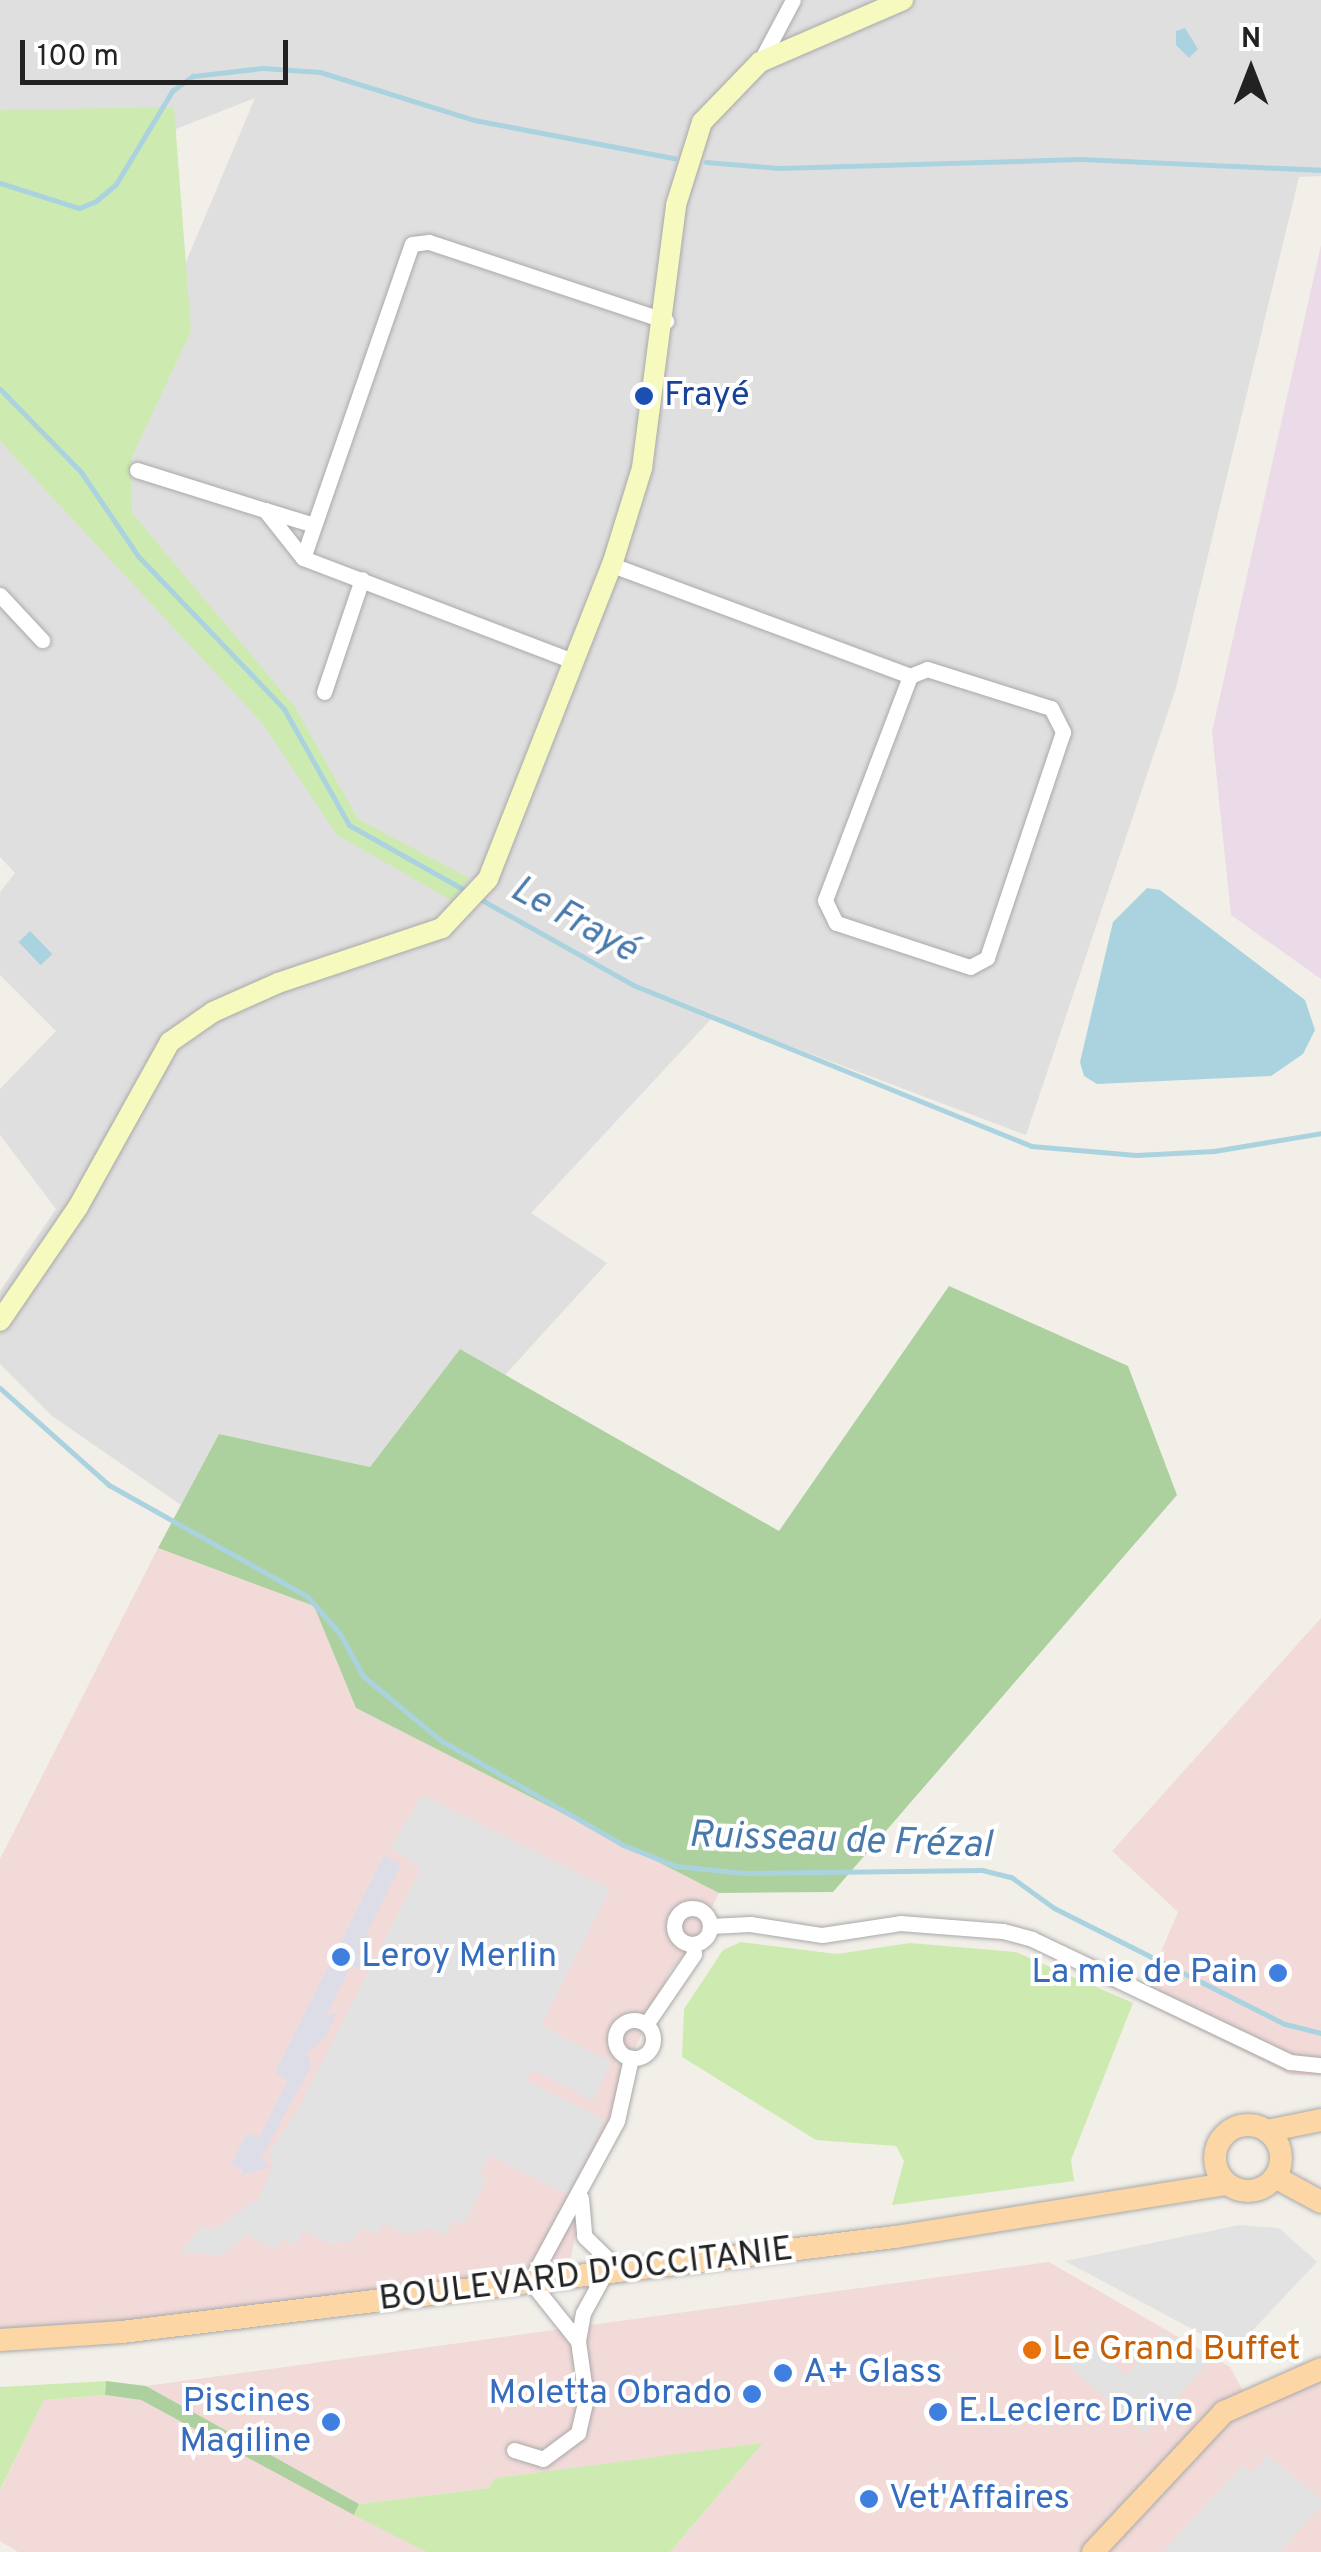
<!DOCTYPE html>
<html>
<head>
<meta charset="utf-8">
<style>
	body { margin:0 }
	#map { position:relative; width:1321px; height:2552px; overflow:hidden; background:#f2efe9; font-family:Overpass,sans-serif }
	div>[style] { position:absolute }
	.residential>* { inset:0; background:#e0dfdf }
	.commercial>* { inset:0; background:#f2dad9 }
	.industrial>* { inset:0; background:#ebdbe8 }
	.grass>* { inset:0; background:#cdebb0 }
	.forest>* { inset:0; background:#add19e }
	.parking>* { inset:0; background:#e2e2e2 }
	.plaza>* { inset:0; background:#dddde8 }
	.water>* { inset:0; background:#aad3df; transform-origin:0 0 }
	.stream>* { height:5px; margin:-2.5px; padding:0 2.5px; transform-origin:2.5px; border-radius:2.5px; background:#aad3df }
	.roads { filter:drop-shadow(0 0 2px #a9a9a9) drop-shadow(0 0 2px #a9a9a9) }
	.street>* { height:15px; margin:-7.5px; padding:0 7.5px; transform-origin:7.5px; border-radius:7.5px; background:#fff }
	.street>.ring { margin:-7.5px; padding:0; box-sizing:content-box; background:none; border:15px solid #fff; border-radius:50% }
	.secondary>* { height:20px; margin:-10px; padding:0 10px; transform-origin:10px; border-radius:10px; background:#f7fabf }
	.primary>* { height:22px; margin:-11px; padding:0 11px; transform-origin:11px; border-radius:11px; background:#fcd6a4 }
	.primary>.ring { margin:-11px; padding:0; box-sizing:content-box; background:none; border:22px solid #fcd6a4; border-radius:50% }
	.dots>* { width:28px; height:28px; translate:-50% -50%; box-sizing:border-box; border:5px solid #fff; border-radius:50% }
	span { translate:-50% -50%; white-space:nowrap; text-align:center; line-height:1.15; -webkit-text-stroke:8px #fff; paint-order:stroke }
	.transit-label { font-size:35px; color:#164399 }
	.left { translate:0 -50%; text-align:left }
	.shop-label { font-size:35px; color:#366cbe }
	.right { translate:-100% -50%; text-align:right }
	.street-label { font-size:35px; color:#222 }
	.food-label { font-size:35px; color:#c56008 }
	.water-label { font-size:38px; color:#4a7aab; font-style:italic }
	.north { position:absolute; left:1201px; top:20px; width:100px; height:100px; -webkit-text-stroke:8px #fff; paint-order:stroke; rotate:0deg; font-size:28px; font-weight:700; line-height:40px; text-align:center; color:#222 }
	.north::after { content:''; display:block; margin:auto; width:35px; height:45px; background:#222; clip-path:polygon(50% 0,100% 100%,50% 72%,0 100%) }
	.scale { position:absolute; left:20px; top:40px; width:268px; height:45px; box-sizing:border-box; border:5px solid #222; border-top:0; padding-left:12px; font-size:30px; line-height:35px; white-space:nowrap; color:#222; -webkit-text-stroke:8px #fff; paint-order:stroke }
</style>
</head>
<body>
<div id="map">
	<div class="residential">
		<i style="clip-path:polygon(0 0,1321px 0,1321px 176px,1299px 177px,1176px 688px,1026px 1135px,713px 1017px,531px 1213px,607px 1263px,505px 1375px,460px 1349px,370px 1467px,219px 1434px,181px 1505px,52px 1416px,0 1364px,0 1291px,56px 1209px,0 1135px,0 1089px,56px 1031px,0 975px,0 892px,15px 873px,0 857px,0 441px,77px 521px,255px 98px,97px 160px,0 163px)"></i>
	</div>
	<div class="commercial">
		<i style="clip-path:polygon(158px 1548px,314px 1606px,356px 1708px,719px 1893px,693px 1944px,670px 1971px,631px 2058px,617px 2121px,582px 2194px,568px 2276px,0 2340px,0 1859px)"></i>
		<i style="clip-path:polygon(1321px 1618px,1321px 2075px,1291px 2075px,1140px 2001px,1178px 1912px,1112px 1851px)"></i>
		<i style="clip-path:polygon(1049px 2262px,1230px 2367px,1247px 2398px,1321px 2369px,1321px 2552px,670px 2552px,762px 2444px,495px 2478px,488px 2488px,359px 2504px,146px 2386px)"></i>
		<i style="clip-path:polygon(105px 2395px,141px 2400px,427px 2552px,18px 2552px,0 2541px,0 2491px,44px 2400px)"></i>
	</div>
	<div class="industrial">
		<i style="clip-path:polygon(1321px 245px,1321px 979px,1231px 915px,1212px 732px)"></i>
	</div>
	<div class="grass">
		<i style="clip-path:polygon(174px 107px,191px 331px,131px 459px,132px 513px,295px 707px,358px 819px,469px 878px,451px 900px,337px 835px,263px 724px,0 441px,0 110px)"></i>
		<i style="clip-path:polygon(741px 1942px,837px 1954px,910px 1943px,1016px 1952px,1133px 2003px,1071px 2160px,1074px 2181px,892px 2205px,904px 2161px,896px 2146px,816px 2140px,682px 2057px,684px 2009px,723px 1950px)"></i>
		<i style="clip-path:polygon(106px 2381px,105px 2395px,44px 2400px,0 2490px,0 2387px)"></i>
		<i style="clip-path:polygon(763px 2443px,670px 2552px,427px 2552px,354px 2515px,359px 2504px,488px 2488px,495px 2478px)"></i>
	</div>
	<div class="forest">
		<i style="clip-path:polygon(949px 1286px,1128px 1366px,1177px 1495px,833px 1892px,719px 1893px,356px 1708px,314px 1606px,158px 1548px,219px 1434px,370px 1467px,460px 1349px,779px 1531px)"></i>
		<i style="clip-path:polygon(106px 2381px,146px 2386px,359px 2504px,354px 2515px,141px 2400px,105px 2395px)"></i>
	</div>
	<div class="parking">
		<i style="clip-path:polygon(422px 1795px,610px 1889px,541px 2025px,611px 2062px,593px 2101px,533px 2070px,527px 2081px,605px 2120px,568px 2195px,490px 2156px,480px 2175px,487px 2179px,464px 2225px,453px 2220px,445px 2235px,430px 2228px,404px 2234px,383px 2224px,377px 2235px,361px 2228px,353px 2241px,329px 2244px,303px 2231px,295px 2245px,282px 2239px,276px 2250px,246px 2235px,221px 2255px,181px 2253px,200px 2228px,214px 2229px,258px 2199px,272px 2170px,270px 2151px,297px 2111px,421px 1868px,390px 1848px)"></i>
		<i style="clip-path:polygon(1239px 2225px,1279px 2228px,1317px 2262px,1233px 2351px,1065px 2261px)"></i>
		<i style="clip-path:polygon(1162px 2332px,1213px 2358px,1145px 2434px,1068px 2364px,1090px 2343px,1127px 2376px)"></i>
		<i style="clip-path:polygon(1267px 2455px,1321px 2499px,1321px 2507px,1280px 2552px,1163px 2552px,1242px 2465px,1252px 2473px)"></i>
	</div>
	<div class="plaza">
		<i style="clip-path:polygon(384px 1856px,401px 1864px,366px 1935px,374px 1940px,364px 1940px,359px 1950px,367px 1954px,359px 1969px,351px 1966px,326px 2016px,337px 2013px,325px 2038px,307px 2053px,311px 2066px,262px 2157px,269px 2167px,240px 2176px,243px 2170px,231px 2164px,247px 2133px,259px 2138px,288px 2080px,275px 2073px)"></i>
	</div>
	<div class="water">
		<i style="clip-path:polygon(1185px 28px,1198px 49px,1189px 58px,1176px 45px,1176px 31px)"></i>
		<i style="clip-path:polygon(1147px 888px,1160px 890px,1305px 1000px,1315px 1030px,1303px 1054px,1271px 1076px,1097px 1084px,1084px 1076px,1080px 1062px,1113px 922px)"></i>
		<i style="left:30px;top:931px;width:32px;height:16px;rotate:46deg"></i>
	</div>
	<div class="stream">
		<i style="left:706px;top:162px;width:73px;rotate:4.7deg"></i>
		<i style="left:779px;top:168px;width:302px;rotate:-1.7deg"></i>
		<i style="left:1081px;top:159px;width:240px;rotate:2.6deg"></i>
		<i style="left:0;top:183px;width:83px;rotate:17.6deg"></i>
		<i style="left:79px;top:208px;width:18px;rotate:-22deg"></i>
		<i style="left:96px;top:201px;width:26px;rotate:-40deg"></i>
		<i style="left:116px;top:184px;width:109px;rotate:-58.9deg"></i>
		<i style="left:172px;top:91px;width:26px;rotate:-36deg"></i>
		<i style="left:193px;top:76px;width:70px;rotate:-6.5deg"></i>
		<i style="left:263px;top:68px;width:57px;rotate:4deg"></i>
		<i style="left:320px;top:72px;width:161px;rotate:17.3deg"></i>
		<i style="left:474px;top:120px;width:204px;rotate:10.8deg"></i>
		<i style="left:0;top:389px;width:116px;rotate:45.7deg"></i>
		<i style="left:81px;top:472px;width:102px;rotate:55.8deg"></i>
		<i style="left:138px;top:556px;width:211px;rotate:46.3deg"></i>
		<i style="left:284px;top:709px;width:133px;rotate:60.7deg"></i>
		<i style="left:349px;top:825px;width:134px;rotate:29.4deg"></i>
		<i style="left:480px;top:899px;width:176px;rotate:29.3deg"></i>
		<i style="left:633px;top:985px;width:429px;rotate:22deg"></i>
		<i style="left:1031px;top:1146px;width:105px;rotate:4.9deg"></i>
		<i style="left:1136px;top:1155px;width:78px;rotate:-2.9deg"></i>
		<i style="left:1214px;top:1151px;width:109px;rotate:-9.5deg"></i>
		<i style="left:0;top:1388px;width:146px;rotate:41.7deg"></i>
		<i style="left:109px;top:1485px;width:227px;rotate:29.3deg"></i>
		<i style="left:307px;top:1596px;width:50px;rotate:49deg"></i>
		<i style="left:340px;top:1634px;width:48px;rotate:61.3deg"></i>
		<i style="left:363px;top:1676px;width:100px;rotate:39.7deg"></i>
		<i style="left:440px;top:1740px;width:211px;rotate:29.8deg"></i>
		<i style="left:623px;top:1845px;width:57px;rotate:21.6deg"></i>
		<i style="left:676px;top:1866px;width:68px;rotate:5.9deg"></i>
		<i style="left:744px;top:1873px;width:238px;rotate:-0.7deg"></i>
		<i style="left:982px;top:1870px;width:30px;rotate:14deg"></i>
		<i style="left:1011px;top:1877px;width:53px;rotate:35.8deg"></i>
		<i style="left:1054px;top:1908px;width:258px;rotate:26.7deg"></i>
		<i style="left:1285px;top:2024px;width:37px;rotate:14deg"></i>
	</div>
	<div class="roads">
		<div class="street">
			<i style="left:760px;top:62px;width:70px;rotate:-62deg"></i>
			<i style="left:137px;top:470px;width:134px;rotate:17.4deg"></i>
			<i style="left:265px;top:510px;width:61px;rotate:51.6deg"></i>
			<i style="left:303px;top:558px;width:291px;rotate:20.9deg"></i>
			<i style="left:265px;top:510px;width:51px;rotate:17deg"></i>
			<i style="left:303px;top:558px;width:332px;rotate:-70.9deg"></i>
			<i style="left:412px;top:244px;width:17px;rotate:-7deg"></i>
			<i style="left:429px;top:242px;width:250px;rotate:18.4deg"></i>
			<i style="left:612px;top:565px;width:318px;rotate:20.4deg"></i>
			<i style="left:910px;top:676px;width:18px;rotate:-22deg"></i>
			<i style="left:927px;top:669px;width:130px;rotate:17.5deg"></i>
			<i style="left:1051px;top:708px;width:27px;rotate:63deg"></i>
			<i style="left:1063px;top:732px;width:238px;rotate:108.6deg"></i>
			<i style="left:987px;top:958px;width:19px;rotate:152deg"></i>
			<i style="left:970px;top:967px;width:141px;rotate:-161.8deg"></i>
			<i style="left:836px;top:923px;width:25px;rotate:-116deg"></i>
			<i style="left:825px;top:900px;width:240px;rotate:-69.2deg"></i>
			<i style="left:0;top:595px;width:62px;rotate:47deg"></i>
			<i style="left:324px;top:692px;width:119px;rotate:-71.4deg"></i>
			<i class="ring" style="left:674px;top:1908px;width:21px;height:21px"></i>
			<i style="left:710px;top:1926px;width:40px;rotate:-2.9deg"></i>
			<i style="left:750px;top:1924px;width:73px;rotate:8.7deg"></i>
			<i style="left:822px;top:1935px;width:79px;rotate:-8.7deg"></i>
			<i style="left:900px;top:1923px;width:103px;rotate:4.4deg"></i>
			<i style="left:1003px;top:1931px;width:30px;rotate:15deg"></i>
			<i style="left:1032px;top:1939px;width:286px;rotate:25.5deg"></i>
			<i style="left:1290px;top:2062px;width:31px;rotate:6deg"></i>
			<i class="ring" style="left:615px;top:2020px;width:23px;height:23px"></i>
			<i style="left:647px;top:2023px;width:83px;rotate:-55.7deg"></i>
			<i style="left:694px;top:1954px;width:10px;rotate:-96deg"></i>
			<i style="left:581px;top:2198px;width:38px;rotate:85deg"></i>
			<i style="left:584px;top:2236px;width:50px;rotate:44.2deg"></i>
			<i style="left:578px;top:2341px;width:77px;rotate:-128.7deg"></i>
			<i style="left:530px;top:2281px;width:182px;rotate:-61.5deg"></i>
			<i style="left:617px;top:2121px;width:65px;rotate:-77.5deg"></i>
			<i style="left:514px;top:2450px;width:30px;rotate:17deg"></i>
			<i style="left:543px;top:2459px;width:44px;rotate:-36.6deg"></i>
			<i style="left:578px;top:2433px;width:36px;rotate:-77deg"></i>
			<i style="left:586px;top:2398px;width:58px;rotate:-98deg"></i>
			<i style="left:578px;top:2341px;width:28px;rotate:-80deg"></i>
			<i style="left:583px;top:2313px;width:46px;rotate:-61.2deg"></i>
		</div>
		<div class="secondary">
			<i style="left:0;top:1321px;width:138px;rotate:-55.6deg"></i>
			<i style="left:78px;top:1207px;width:189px;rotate:-60.9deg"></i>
			<i style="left:170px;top:1042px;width:52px;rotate:-34.9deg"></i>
			<i style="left:213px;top:1012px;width:71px;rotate:-24deg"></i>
			<i style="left:278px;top:983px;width:173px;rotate:-18.5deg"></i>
			<i style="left:442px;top:928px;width:67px;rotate:-46.8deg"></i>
			<i style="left:488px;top:879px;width:338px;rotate:-68.5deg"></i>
			<i style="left:612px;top:565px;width:102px;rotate:-72.8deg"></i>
			<i style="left:642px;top:468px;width:265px;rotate:-82.6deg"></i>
			<i style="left:676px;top:205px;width:87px;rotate:-72.6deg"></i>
			<i style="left:702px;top:122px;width:83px;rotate:-46deg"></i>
			<i style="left:760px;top:62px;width:156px;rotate:-23.4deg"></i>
		</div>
		<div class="primary">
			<i class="ring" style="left:1215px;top:2125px;width:44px;height:44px"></i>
			<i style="left:1267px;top:2131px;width:55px;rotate:-11.5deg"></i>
			<i style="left:1275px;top:2177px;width:52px;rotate:28.5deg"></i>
			<i style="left:0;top:2340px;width:122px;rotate:-3.8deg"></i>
			<i style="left:122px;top:2332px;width:779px;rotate:-7.01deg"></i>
			<i style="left:895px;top:2237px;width:336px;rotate:-9.1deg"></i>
			<i style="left:1093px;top:2552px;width:192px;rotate:-46.9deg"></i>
			<i style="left:1224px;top:2412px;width:106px;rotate:-23.9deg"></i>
		</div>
	</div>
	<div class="dots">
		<i style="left:644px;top:396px;background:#1a4fb4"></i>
		<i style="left:341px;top:1957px;background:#3f7fe0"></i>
		<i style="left:1278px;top:1973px;background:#3f7fe0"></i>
		<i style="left:1032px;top:2350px;background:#e8710a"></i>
		<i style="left:783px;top:2373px;background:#3f7fe0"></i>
		<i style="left:752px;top:2394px;background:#3f7fe0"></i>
		<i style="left:938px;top:2412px;background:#3f7fe0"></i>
		<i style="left:331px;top:2422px;background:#3f7fe0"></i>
		<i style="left:869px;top:2499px;background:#3f7fe0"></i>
	</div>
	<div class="transit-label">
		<span class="left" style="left:664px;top:396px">Frayé</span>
	</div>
	<div class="shop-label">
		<span class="left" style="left:361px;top:1957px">Leroy Merlin</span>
		<span class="right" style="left:1258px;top:1973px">La mie de Pain</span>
		<span class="left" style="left:803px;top:2373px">A+ Glass</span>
		<span class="right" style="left:732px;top:2394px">Moletta Obrado</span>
		<span class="right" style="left:311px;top:2422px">Piscines<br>Magiline</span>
		<span class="left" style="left:958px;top:2412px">E.Leclerc Drive</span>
		<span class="left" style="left:889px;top:2499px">Vet'Affaires</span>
	</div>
	<div class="street-label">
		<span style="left:586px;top:2275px;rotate:-7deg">BOULEVARD D'OCCITANIE</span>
	</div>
	<div class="food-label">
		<span class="left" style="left:1052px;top:2350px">Le Grand Buffet</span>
	</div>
	<div class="water-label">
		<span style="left:573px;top:921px;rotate:29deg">Le Frayé</span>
		<span style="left:840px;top:1842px;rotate:2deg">Ruisseau de Frézal</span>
	</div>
	<div class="north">N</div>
	<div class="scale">100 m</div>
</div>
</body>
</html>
